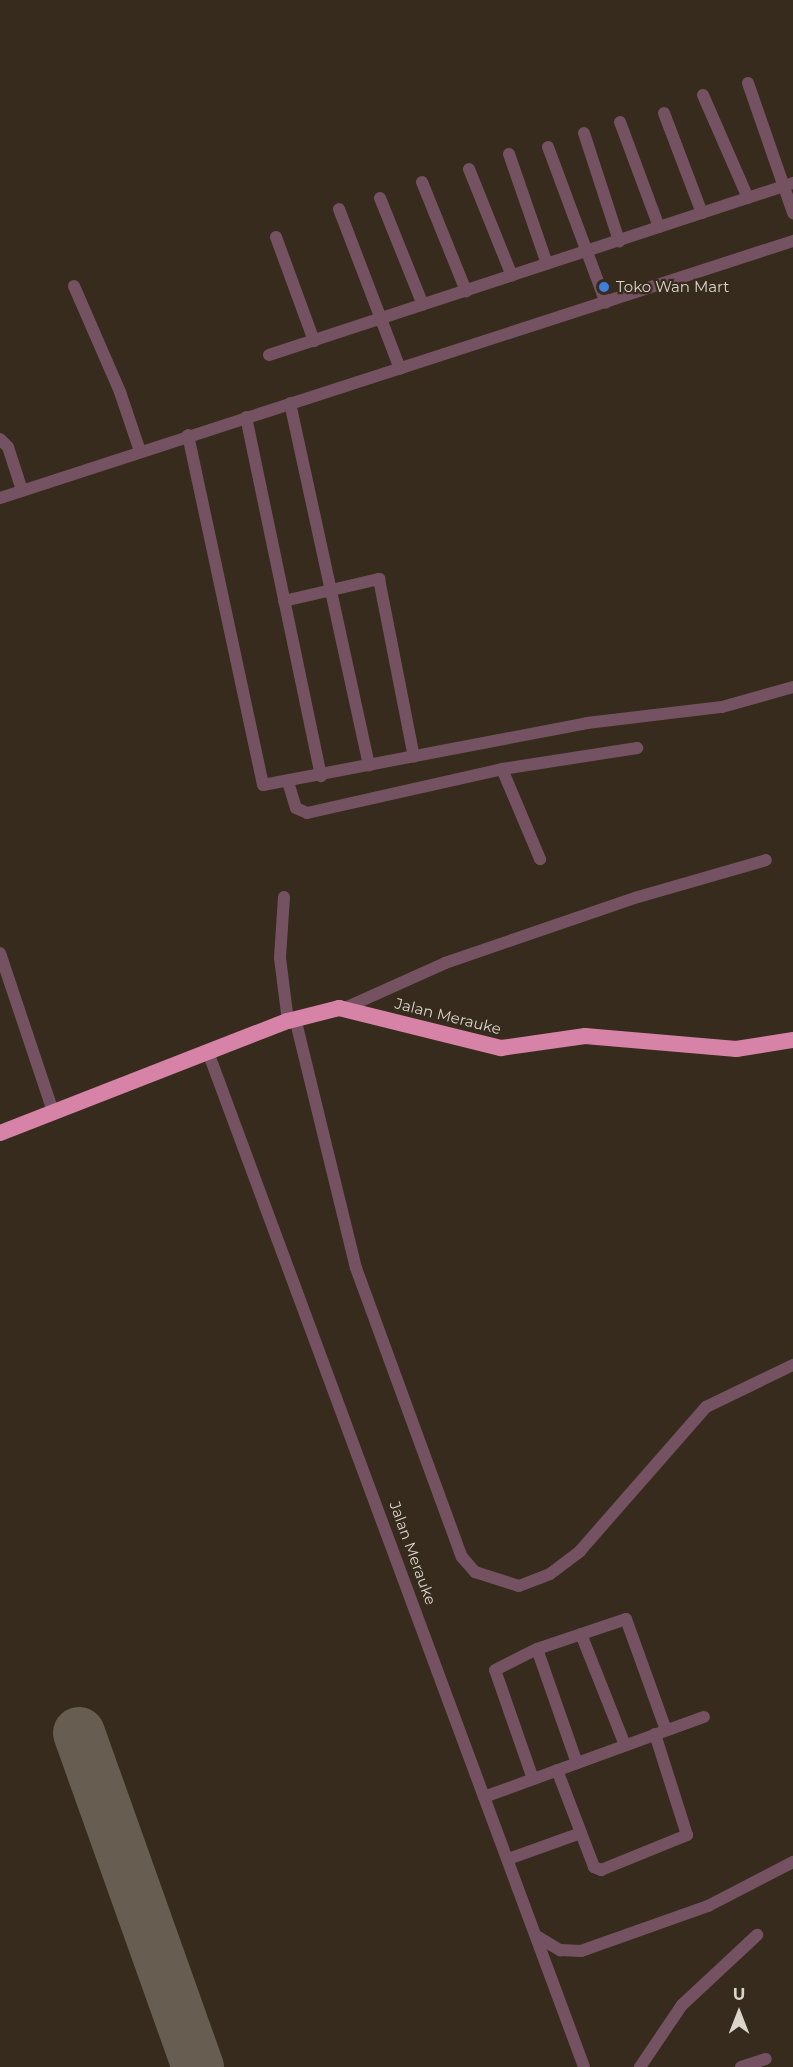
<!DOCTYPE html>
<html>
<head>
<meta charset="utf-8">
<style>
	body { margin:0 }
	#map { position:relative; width:793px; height:2067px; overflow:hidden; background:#362b1d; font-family:Montserrat,sans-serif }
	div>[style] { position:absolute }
	.runway>* { height:52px; margin:-26px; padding:0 26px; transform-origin:26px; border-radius:26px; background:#675e51 }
	.minor>* { height:12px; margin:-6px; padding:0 6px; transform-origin:6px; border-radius:6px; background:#755261 }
	.highway>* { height:16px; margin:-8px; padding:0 8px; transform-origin:8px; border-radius:8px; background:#d782a7 }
	.dots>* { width:16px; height:16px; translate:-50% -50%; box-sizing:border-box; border:3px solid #362b1d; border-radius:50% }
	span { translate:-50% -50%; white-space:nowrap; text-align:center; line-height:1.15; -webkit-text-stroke:4.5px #362b1d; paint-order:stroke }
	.poi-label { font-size:15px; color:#dcd5cc }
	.left { translate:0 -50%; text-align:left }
	.street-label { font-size:15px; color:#dcd5cc }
	.north { position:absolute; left:709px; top:1983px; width:60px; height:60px; -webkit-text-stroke:4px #362b1d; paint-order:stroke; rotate:0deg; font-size:16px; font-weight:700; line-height:24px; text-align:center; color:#dcd5cc }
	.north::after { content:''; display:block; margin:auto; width:21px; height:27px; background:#dcd5cc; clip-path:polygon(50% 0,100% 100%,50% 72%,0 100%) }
</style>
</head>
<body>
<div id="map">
	<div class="runway">
		<i style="left:79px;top:1733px;width:355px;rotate:70.4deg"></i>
	</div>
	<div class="minor">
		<i style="left:748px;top:83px;width:138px;rotate:70.9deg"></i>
		<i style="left:703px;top:95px;width:112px;rotate:66.4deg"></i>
		<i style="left:664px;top:113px;width:107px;rotate:69.2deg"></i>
		<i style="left:620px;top:122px;width:112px;rotate:69.6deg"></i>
		<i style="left:584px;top:133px;width:114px;rotate:72deg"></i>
		<i style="left:548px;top:147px;width:166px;rotate:69.6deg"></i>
		<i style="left:509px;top:154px;width:116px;rotate:70.9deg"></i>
		<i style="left:469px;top:169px;width:115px;rotate:68.1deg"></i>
		<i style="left:422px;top:182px;width:118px;rotate:68deg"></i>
		<i style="left:380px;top:198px;width:115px;rotate:68.1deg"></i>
		<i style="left:339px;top:209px;width:171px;rotate:69.1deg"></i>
		<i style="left:276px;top:237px;width:111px;rotate:69.9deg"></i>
		<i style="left:74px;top:286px;width:116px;rotate:66.5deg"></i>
		<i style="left:120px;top:392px;width:62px;rotate:71.3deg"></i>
		<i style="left:269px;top:355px;width:552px;rotate:-18.17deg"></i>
		<i style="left:290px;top:403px;width:371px;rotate:77.7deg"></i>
		<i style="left:246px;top:417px;width:367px;rotate:78.2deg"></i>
		<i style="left:188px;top:435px;width:358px;rotate:77.9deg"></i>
		<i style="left:263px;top:785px;width:330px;rotate:-10.8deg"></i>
		<i style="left:587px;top:723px;width:136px;rotate:-6.8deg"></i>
		<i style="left:722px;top:707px;width:74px;rotate:-15.7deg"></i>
		<i style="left:0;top:439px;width:11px;rotate:45deg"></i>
		<i style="left:8px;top:447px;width:45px;rotate:72deg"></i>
		<i style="left:0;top:498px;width:834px;rotate:-17.96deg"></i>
		<i style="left:284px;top:601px;width:98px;rotate:-13deg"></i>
		<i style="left:379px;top:579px;width:181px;rotate:78.9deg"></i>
		<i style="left:502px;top:769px;width:98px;rotate:67.1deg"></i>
		<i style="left:288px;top:782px;width:27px;rotate:73deg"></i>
		<i style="left:296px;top:808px;width:12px;rotate:24deg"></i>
		<i style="left:307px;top:813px;width:200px;rotate:-12.7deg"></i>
		<i style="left:502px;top:769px;width:137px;rotate:-8.8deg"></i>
		<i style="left:284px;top:897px;width:61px;rotate:93.8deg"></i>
		<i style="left:280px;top:958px;width:64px;rotate:82.8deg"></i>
		<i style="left:0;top:953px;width:167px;rotate:71.5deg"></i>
		<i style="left:345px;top:1008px;width:110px;rotate:-24.2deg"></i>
		<i style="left:445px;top:963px;width:204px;rotate:-18.9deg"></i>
		<i style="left:638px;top:897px;width:133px;rotate:-16.1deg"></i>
		<i style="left:295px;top:1018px;width:257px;rotate:76.3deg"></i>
		<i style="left:356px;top:1268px;width:308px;rotate:69.9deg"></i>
		<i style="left:462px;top:1557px;width:20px;rotate:49deg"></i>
		<i style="left:475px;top:1572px;width:46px;rotate:17.7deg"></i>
		<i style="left:519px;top:1586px;width:33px;rotate:-21deg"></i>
		<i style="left:550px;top:1574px;width:38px;rotate:-37deg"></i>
		<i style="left:580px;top:1551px;width:191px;rotate:-48.8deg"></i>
		<i style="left:706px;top:1407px;width:97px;rotate:-25.8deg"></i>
		<i style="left:208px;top:1052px;width:1082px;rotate:69.67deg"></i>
		<i style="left:581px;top:1634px;width:119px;rotate:68.4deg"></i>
		<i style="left:537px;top:1649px;width:121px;rotate:70.7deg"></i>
		<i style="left:557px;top:1770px;width:104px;rotate:69.1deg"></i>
		<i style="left:594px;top:1867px;width:8px;rotate:23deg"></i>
		<i style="left:601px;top:1870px;width:93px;rotate:-22.1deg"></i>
		<i style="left:687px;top:1835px;width:106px;rotate:-107.6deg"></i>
		<i style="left:533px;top:1779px;width:115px;rotate:-109.2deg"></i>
		<i style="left:495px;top:1670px;width:47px;rotate:-26.6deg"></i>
		<i style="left:537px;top:1649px;width:94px;rotate:-18.6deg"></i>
		<i style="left:626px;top:1619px;width:118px;rotate:70.2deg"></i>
		<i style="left:484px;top:1797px;width:234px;rotate:-20deg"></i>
		<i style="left:508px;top:1859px;width:77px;rotate:-19.6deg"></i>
		<i style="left:538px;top:1937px;width:26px;rotate:31deg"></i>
		<i style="left:560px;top:1950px;width:21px;rotate:3deg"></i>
		<i style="left:581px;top:1951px;width:135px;rotate:-19.5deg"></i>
		<i style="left:708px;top:1906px;width:96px;rotate:-27.4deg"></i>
		<i style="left:640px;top:2067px;width:75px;rotate:-55.9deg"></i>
		<i style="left:682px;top:2005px;width:103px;rotate:-43deg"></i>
		<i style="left:741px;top:2067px;width:26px;rotate:-18deg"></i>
	</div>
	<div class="highway">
		<i style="left:0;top:1133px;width:309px;rotate:-21.3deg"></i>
		<i style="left:288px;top:1021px;width:53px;rotate:-14.3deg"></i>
		<i style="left:339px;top:1008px;width:167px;rotate:13.9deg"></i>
		<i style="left:501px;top:1048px;width:85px;rotate:-8.1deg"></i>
		<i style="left:585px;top:1036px;width:152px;rotate:4.9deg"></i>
		<i style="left:736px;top:1049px;width:58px;rotate:-9deg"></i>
	</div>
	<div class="dots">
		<i style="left:604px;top:287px;background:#3f7fe0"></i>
	</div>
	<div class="poi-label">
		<span class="left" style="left:616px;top:287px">Toko Wan Mart</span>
	</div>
	<div class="street-label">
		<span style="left:448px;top:1016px;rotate:14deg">Jalan Merauke</span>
		<span style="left:413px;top:1553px;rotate:70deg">Jalan Merauke</span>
	</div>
	<div class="north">U</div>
</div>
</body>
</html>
